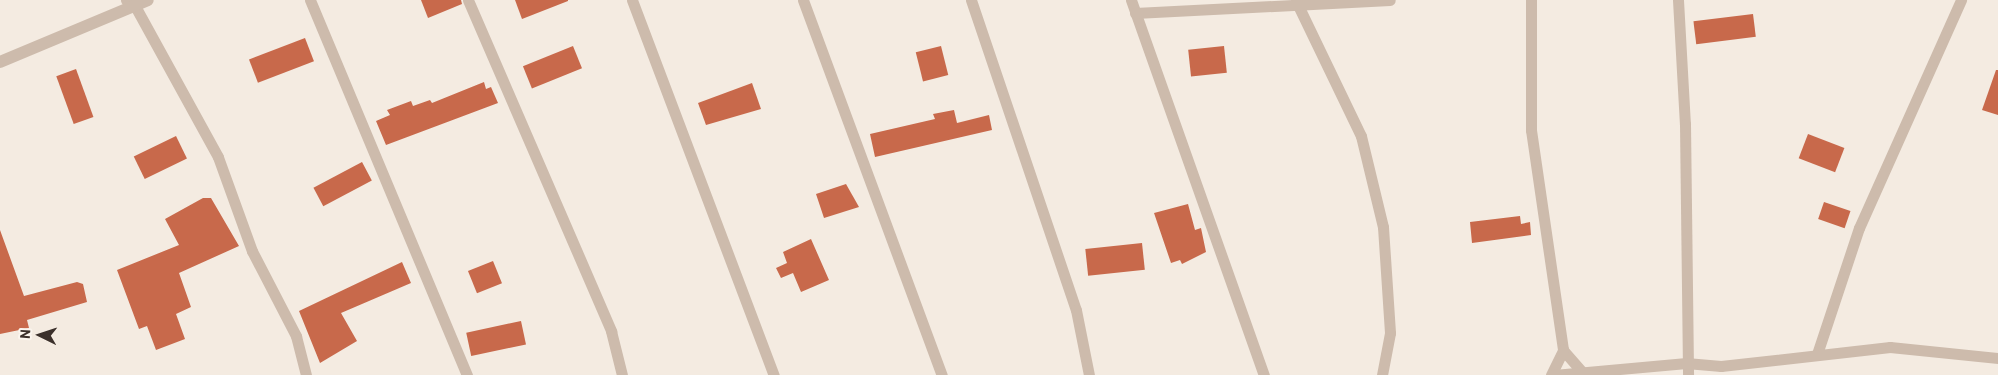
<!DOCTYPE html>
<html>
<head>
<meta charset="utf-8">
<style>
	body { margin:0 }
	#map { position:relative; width:1998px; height:375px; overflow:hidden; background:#f4ebe1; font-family:Barlow,sans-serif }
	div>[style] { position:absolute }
	.building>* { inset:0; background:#c8694b; transform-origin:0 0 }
	.minor>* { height:11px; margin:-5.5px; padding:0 5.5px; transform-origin:5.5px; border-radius:5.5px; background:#cdbbac }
	.tertiary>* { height:12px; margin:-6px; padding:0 6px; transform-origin:6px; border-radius:6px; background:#cdbbac }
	span { translate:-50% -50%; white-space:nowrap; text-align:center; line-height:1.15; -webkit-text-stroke:4.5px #fbf5ee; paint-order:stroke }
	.north { position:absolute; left:15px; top:310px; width:50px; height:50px; -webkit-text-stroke:4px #fbf5ee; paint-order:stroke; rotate:274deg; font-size:14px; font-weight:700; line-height:20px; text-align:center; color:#3b302b }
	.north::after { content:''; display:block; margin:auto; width:18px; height:22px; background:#3b302b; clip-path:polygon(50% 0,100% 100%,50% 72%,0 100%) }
</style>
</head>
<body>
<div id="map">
	<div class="building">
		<i style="clip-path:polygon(421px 0,461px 0,462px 4px,428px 18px)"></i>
		<i style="clip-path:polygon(515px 0,568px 0,568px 1px,522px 19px)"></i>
		<i style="left:1753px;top:14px;width:23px;height:60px;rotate:83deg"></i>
		<i style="left:305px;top:38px;width:25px;height:60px;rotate:69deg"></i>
		<i style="left:573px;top:46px;width:24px;height:54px;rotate:68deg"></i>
		<i style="left:941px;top:46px;width:30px;height:26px;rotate:76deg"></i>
		<i style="left:1224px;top:46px;width:27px;height:36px;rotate:84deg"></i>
		<i style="left:76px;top:69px;width:51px;height:21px;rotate:70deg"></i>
		<i style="clip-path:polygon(1996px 70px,1998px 70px,1998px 115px,1982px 110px)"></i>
		<i style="clip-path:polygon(484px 82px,486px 89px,491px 87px,498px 103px,386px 145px,376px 121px,390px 115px,387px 110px,411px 101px,413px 106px,430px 100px,432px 103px)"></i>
		<i style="clip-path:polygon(752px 83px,761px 109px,706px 125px,698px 103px)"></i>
		<i style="clip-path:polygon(954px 110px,957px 123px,989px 115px,992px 130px,875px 157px,870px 134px,935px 119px,933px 114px)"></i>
		<i style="left:1808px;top:134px;width:39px;height:26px;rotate:21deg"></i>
		<i style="left:176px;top:136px;width:25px;height:47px;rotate:64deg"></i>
		<i style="left:362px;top:162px;width:21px;height:55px;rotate:62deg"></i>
		<i style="clip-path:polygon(846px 184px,859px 207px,824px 218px,816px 194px)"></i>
		<i style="clip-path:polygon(203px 198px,211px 198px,239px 246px,179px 273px,191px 307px,176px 314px,185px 339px,156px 350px,147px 326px,139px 329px,117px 270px,179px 245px,165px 219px)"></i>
		<i style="left:1824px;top:202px;width:28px;height:18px;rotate:19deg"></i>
		<i style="clip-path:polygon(1188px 204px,1195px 230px,1201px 228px,1206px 252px,1182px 264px,1180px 260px,1171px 263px,1154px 213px)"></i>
		<i style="clip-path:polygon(1520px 216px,1521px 224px,1530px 222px,1531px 235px,1472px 243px,1470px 222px)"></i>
		<i style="clip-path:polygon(0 230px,24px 296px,77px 282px,83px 284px,87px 302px,27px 320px,29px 328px,0 334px)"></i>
		<i style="clip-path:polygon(811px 239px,829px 280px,801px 292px,793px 273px,781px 278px,776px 268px,787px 263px,783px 252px)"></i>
		<i style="left:1142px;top:243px;width:27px;height:57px;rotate:84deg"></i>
		<i style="left:493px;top:261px;width:24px;height:27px;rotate:68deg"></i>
		<i style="clip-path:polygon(402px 262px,411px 283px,341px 313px,357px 341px,320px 363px,299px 311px)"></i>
		<i style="left:521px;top:321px;width:24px;height:56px;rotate:78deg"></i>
	</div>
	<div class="minor">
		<i style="left:126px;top:0;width:11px;rotate:34deg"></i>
		<i style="left:135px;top:6px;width:172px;rotate:61.2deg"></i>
		<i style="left:218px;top:157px;width:100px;rotate:70.1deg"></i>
		<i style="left:252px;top:251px;width:96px;rotate:62.6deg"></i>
		<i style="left:296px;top:336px;width:40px;rotate:75.6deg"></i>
		<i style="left:310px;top:0;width:407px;rotate:67.3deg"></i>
		<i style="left:468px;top:0;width:361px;rotate:66.6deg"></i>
		<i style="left:611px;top:331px;width:45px;rotate:76deg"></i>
		<i style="left:632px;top:0;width:401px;rotate:69.3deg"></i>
		<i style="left:803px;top:0;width:400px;rotate:69.7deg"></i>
		<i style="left:971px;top:0;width:327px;rotate:71.3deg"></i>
		<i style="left:1076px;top:310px;width:66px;rotate:78.7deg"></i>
		<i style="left:1131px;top:0;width:398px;rotate:70.5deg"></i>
		<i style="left:1531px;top:0;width:130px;rotate:90deg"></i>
		<i style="left:1531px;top:130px;width:222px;rotate:81.7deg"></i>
		<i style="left:1563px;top:350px;width:28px;rotate:49deg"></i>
		<i style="left:1678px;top:0;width:124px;rotate:86.8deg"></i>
		<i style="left:1685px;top:124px;width:251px;rotate:89.3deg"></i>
		<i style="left:1296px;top:1px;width:150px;rotate:64.3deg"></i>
		<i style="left:1361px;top:136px;width:94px;rotate:76.4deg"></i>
		<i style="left:1383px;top:227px;width:106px;rotate:86.2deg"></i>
		<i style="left:1390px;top:333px;width:43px;rotate:100.8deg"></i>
		<i style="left:1135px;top:13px;width:255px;rotate:-2.9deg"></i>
		<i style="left:1817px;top:354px;width:133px;rotate:-71.6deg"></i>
		<i style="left:1859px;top:228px;width:250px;rotate:-65.9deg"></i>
		<i style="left:1551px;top:375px;width:28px;rotate:-64deg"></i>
		<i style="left:1554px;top:375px;width:133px;rotate:-5.2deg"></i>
		<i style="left:1686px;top:363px;width:35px;rotate:5deg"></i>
		<i style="left:1721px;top:366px;width:170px;rotate:-6.4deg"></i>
		<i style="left:1890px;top:347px;width:109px;rotate:5.8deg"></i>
	</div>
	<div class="tertiary">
		<i style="left:0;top:62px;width:160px;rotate:-22.7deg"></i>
	</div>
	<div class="north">N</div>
</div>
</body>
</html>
